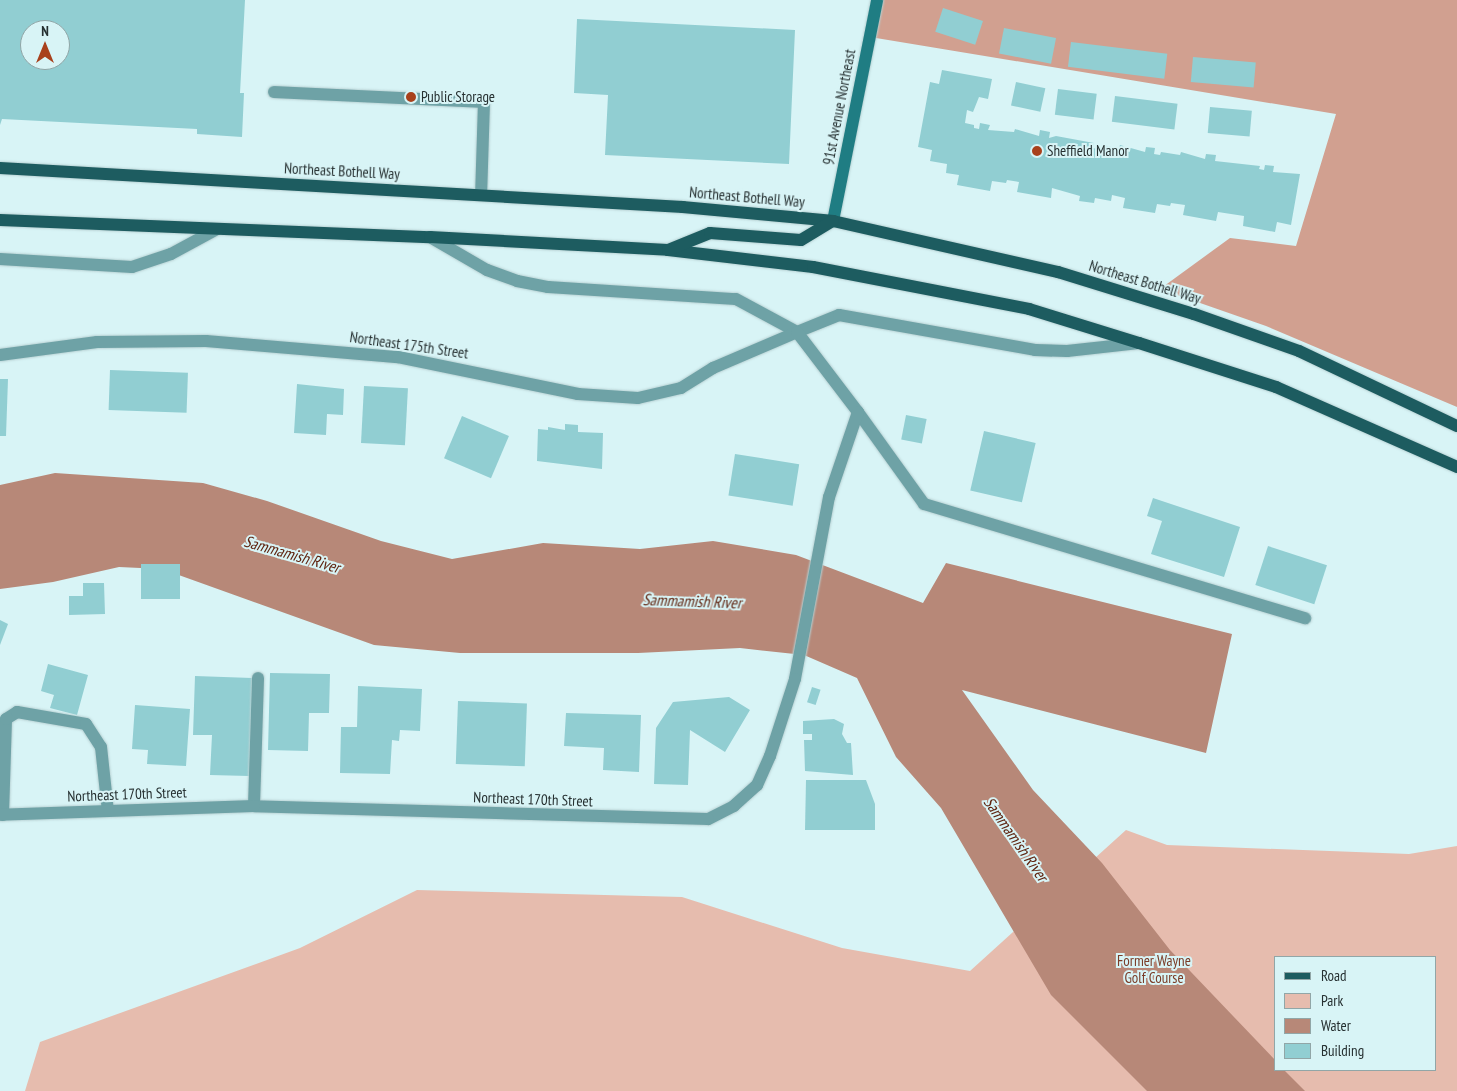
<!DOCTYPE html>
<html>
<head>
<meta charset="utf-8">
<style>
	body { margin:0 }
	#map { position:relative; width:1457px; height:1091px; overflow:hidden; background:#d8f4f6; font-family:"PT Sans Narrow",sans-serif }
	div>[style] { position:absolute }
	.green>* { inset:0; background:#e6bcae }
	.forest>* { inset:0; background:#d1a090 }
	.water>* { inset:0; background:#b78878 }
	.building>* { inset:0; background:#91ced2; transform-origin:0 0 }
	.roads { filter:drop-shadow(0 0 1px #b8d1d3) drop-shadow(0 0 1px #b8d1d3) }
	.lane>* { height:12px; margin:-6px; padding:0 6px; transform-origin:6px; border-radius:6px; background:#6ea2a6 }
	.street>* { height:12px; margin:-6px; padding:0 6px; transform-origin:6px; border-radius:6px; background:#6ea2a6 }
	.secondary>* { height:12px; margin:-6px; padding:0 6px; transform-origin:6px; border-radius:6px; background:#1f7d83 }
	.primary>* { height:12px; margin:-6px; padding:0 6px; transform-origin:6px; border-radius:6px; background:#1d5c60 }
	.dots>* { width:14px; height:14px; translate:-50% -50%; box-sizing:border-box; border:2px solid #d8f4f6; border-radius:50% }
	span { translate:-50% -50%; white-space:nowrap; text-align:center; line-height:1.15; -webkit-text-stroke:4px #d8f4f6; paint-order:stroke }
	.poi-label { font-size:15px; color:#263031 }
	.left { translate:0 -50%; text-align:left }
	.street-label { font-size:15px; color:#263031 }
	.park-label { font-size:15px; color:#7a3c27 }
	.water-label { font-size:16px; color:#5f230f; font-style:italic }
	.legend { position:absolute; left:1274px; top:956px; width:162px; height:115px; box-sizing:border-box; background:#d8f4f6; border:1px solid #91a6a7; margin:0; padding:6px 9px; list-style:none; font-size:15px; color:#263031 }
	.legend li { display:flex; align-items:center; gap:10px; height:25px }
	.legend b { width:25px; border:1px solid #91a6a7 }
	.north { position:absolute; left:20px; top:20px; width:50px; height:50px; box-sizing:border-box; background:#d8f4f6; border:1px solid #91a6a7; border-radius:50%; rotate:0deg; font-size:14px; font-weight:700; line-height:20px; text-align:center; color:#263031 }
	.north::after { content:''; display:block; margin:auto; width:18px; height:22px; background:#a8411c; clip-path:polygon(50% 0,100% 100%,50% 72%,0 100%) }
</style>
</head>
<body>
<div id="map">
	<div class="green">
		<i style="clip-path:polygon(evenodd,1126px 830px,1167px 845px,1409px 854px,1457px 846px,1457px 1091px,25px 1091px,40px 1042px,300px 948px,417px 890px,682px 897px,842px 948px,970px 971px,1126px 830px,1276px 957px,1436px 957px,1436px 1070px,1276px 1070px,1276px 957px)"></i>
	</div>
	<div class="forest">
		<i style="clip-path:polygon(877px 0,1457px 0,1457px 407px,1266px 326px,1160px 289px,1230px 238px,1296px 246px,1336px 114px,870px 37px)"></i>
	</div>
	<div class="water">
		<i style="clip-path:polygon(55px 473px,203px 483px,267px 501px,381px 541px,452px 559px,543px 543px,640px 549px,713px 541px,796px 555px,923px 603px,946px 563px,1232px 634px,1206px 753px,962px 690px,1033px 790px,1102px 863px,1170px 950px,1276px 1061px,1276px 1070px,1284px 1070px,1305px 1091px,1147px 1091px,1051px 995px,941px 808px,896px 757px,857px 678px,804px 655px,740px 648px,638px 653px,460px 653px,374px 645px,162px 569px,119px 567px,53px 582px,0 589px,0 485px)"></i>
	</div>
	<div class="building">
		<i style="clip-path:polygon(evenodd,0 0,245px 0,240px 93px,244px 93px,242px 137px,197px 134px,197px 129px,2px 119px,0 125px,0 0,30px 30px,60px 30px,60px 60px,30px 60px,30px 30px)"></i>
		<i style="left:943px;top:8px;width:42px;height:25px;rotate:18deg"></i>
		<i style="clip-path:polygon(577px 19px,795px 30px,789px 164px,605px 155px,608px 95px,574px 93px)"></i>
		<i style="left:1004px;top:28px;width:53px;height:26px;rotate:11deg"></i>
		<i style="left:1071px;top:42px;width:97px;height:25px;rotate:7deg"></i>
		<i style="left:1193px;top:57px;width:63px;height:25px;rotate:5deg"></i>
		<i style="clip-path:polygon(942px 70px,992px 79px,988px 99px,979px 97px,973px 112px,967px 110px,965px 123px,974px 125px,974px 128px,979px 129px,980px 123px,990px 125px,988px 130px,1014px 132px,1015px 129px,1039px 136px,1040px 130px,1050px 132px,1049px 138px,1056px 136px,1094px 143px,1093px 148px,1101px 150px,1102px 145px,1119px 148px,1120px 145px,1145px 152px,1146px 147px,1155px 148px,1154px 154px,1160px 155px,1161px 152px,1180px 155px,1181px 152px,1205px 159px,1206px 154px,1216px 155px,1215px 161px,1260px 166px,1259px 169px,1264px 170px,1265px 165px,1274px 166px,1273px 172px,1300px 174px,1291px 225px,1277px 222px,1275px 232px,1243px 226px,1244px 216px,1218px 212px,1216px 221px,1183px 215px,1185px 205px,1171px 203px,1170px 206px,1157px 204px,1155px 213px,1123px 208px,1125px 198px,1112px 195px,1111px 201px,1095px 198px,1094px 203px,1079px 201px,1080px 196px,1052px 188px,1051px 198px,1017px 192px,1019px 182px,1007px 180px,1006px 183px,992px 181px,990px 191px,957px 185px,959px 175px,946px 173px,947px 164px,930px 161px,932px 150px,918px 147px,930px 82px,939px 84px)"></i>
		<i style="left:1016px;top:82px;width:30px;height:24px;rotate:12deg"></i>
		<i style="left:1058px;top:89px;width:39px;height:26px;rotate:7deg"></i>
		<i style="left:1115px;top:96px;width:63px;height:26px;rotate:7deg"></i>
		<i style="left:1210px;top:107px;width:42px;height:26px;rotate:5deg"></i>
		<i style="left:110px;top:370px;width:78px;height:40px;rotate:2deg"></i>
		<i style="clip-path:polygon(0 379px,8px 379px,6px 436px,0 436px)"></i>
		<i style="clip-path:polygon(297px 384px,344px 389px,343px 415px,327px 414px,326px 435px,294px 433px)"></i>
		<i style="left:364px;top:386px;width:44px;height:57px;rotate:3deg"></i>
		<i style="left:906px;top:415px;width:21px;height:25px;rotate:11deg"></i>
		<i style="left:462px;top:416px;width:51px;height:46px;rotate:23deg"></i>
		<i style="clip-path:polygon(565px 424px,578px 425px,578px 432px,603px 433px,602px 469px,537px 461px,538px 429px,548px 430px,548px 427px,565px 430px)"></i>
		<i style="left:984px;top:431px;width:53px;height:61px;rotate:13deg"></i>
		<i style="left:735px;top:454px;width:65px;height:42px;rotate:9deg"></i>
		<i style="clip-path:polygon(1153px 498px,1240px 527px,1224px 577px,1151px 554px,1162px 521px,1147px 516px)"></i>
		<i style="left:1268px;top:546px;width:62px;height:41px;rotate:18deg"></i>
		<i style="left:180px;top:564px;width:35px;height:39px;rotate:90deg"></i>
		<i style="clip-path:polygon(83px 583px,104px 583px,105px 614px,69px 615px,69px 596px,83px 596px)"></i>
		<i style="clip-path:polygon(0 620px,8px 624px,0 645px)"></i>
		<i style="clip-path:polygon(48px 664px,88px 675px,77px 715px,50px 708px,54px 695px,41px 691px)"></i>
		<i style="clip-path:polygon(270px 673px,330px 674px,329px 713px,309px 713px,308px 751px,268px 750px)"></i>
		<i style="clip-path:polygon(195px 676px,252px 678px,249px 776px,210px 775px,212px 735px,193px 735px)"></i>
		<i style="clip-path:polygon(358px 686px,422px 689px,420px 731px,400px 730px,399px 741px,392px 740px,390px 774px,340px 773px,341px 727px,357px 727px)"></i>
		<i style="left:812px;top:687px;width:9px;height:16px;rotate:18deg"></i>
		<i style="clip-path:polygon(729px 697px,750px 710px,725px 752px,690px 730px,688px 785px,654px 784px,656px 728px,673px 702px)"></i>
		<i style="left:458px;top:701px;width:69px;height:63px;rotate:2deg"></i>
		<i style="clip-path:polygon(135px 705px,190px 709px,186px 766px,147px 764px,148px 750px,132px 749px)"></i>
		<i style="clip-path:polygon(566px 713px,641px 715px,639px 772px,603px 770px,604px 748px,564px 746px)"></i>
		<i style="clip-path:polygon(834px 719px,844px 724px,842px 734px,847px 743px,851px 743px,853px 775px,805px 771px,804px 740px,812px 740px,812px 734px,803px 734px,803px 721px)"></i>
		<i style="clip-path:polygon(806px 780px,866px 780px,875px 804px,875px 830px,805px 830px)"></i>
	</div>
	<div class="roads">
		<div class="lane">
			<i style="left:274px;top:92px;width:210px;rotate:2.7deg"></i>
			<i style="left:484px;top:102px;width:93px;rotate:91.8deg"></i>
			<i style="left:858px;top:412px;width:113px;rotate:54.3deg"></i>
			<i style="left:924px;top:504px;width:398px;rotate:16.7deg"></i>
			<i style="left:254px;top:806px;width:128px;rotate:-88.2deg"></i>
			<i style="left:3px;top:815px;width:96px;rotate:-88.2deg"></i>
			<i style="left:6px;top:719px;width:13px;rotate:-32deg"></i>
			<i style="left:17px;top:712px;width:70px;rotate:9.9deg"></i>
			<i style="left:86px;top:724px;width:27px;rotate:57deg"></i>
			<i style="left:101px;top:747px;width:64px;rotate:83.8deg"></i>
		</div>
		<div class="street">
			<i style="left:430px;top:237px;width:66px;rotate:30.1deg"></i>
			<i style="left:487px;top:270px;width:32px;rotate:20deg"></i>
			<i style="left:517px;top:281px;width:32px;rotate:11deg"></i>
			<i style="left:548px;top:287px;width:188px;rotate:3.7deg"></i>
			<i style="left:736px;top:299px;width:69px;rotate:28.4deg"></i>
			<i style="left:797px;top:332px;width:45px;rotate:-22deg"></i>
			<i style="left:839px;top:315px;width:199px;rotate:10.1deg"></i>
			<i style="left:1035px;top:350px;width:32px;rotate:2deg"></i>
			<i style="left:1067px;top:351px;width:72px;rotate:-6.3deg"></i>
			<i style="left:0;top:259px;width:132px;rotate:3.5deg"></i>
			<i style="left:132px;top:267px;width:41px;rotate:-18.4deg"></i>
			<i style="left:171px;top:254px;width:52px;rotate:-28.5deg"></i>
			<i style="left:0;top:355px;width:98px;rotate:-7.6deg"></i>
			<i style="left:97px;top:342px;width:109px;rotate:-0.5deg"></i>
			<i style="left:206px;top:341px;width:193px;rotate:4.8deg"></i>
			<i style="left:398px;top:357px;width:184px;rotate:11.6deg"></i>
			<i style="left:578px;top:394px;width:60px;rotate:3.8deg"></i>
			<i style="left:638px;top:398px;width:44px;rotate:-13.1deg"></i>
			<i style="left:681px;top:388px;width:38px;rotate:-32deg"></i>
			<i style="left:713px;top:368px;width:91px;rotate:-23.2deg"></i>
			<i style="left:797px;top:332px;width:101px;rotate:52.7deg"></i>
			<i style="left:858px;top:412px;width:90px;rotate:108.8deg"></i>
			<i style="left:829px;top:497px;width:185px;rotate:100.6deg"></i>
			<i style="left:795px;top:679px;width:81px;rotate:108deg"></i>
			<i style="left:770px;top:756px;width:32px;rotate:114deg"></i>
			<i style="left:757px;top:785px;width:31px;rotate:138deg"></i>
			<i style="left:734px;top:806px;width:29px;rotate:153deg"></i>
			<i style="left:708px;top:819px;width:454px;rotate:-178.4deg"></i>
			<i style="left:254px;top:806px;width:254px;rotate:178deg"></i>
		</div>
		<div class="secondary">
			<i style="left:833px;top:221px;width:225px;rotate:-78.7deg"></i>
		</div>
		<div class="primary">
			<i style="left:0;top:168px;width:684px;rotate:3.27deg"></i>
			<i style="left:683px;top:207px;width:151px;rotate:5.3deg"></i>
			<i style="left:833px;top:221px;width:231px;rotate:12.8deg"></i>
			<i style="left:1058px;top:272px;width:142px;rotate:17.2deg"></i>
			<i style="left:1194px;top:314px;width:111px;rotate:19.4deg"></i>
			<i style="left:1299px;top:351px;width:175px;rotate:25.4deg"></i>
			<i style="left:0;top:220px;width:430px;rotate:2.3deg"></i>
			<i style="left:430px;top:237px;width:238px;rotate:3.1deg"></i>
			<i style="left:668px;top:250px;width:146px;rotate:6.7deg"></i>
			<i style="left:813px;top:267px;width:220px;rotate:11deg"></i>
			<i style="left:1029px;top:309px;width:115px;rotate:17.2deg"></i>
			<i style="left:1139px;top:343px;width:144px;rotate:17.8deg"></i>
			<i style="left:1276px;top:387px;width:198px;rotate:23.8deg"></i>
			<i style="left:668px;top:250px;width:45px;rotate:-22deg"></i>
			<i style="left:710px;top:233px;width:91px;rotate:4.4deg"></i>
			<i style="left:801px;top:240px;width:37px;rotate:-31deg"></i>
		</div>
	</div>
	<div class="dots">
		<i style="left:411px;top:97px;background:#a8411c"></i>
		<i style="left:1037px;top:151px;background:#a8411c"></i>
	</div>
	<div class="poi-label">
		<span class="left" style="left:421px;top:97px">Public Storage</span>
		<span class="left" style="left:1047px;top:151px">Sheffield Manor</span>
	</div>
	<div class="street-label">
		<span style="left:839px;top:107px;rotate:-79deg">91st Avenue Northeast</span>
		<span style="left:342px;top:171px;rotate:3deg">Northeast Bothell Way</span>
		<span style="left:747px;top:197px;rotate:5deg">Northeast Bothell Way</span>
		<span style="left:1145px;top:282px;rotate:17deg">Northeast Bothell Way</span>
		<span style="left:409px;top:345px;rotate:8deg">Northeast 175th Street</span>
		<span style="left:127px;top:794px;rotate:-2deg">Northeast 170th Street</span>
		<span style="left:533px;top:799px;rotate:2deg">Northeast 170th Street</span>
	</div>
	<div class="park-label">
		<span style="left:1154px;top:969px">Former Wayne<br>Golf Course</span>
	</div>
	<div class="water-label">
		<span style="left:292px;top:554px;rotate:16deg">Sammamish River</span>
		<span style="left:692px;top:601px;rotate:2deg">Sammamish River</span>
		<span style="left:1016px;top:839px;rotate:55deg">Sammamish River</span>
	</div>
	<ul class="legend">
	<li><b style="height:6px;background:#1d5c60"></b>Road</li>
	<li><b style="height:14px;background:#e6bcae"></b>Park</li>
	<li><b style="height:14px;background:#b78878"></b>Water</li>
	<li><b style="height:14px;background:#91ced2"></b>Building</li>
	</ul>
	<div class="north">N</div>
</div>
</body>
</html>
